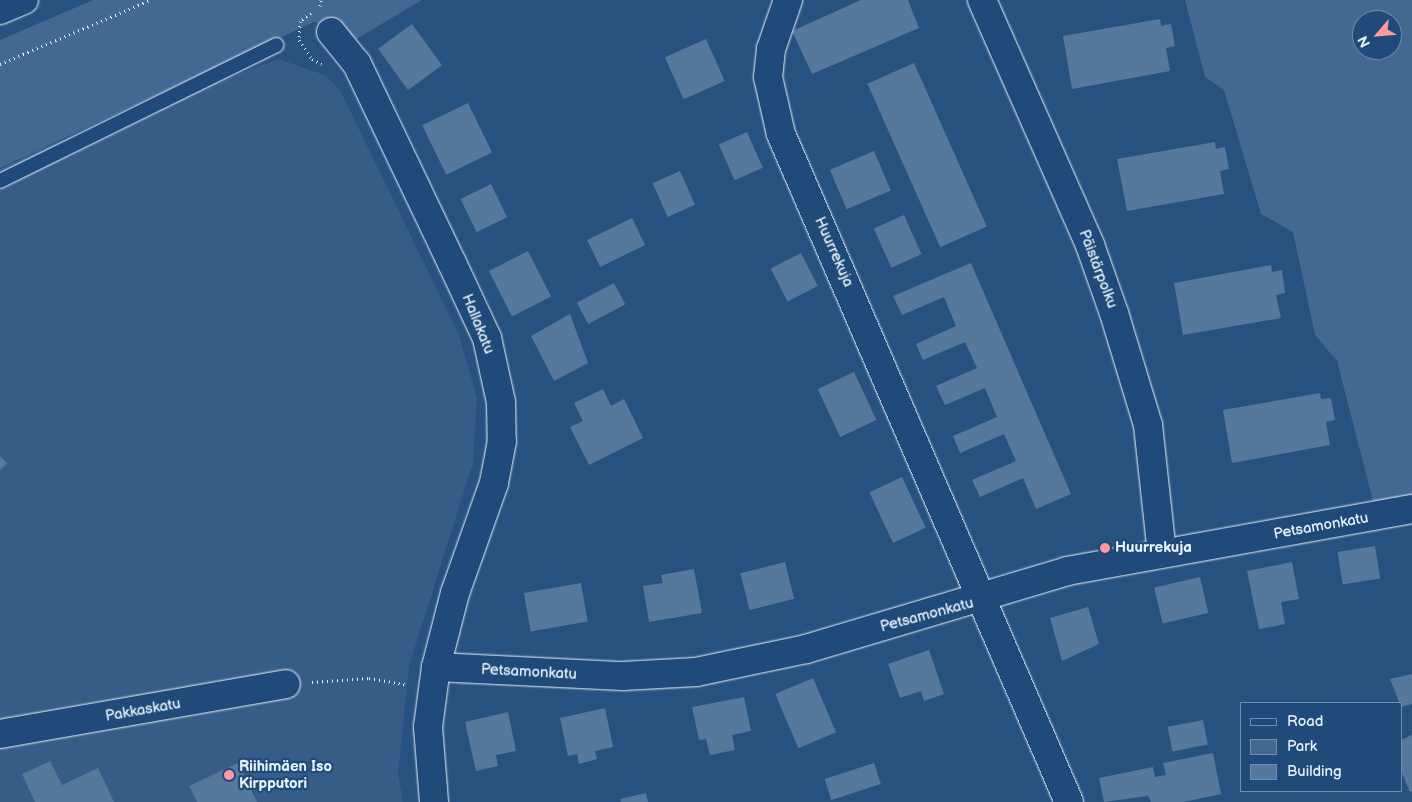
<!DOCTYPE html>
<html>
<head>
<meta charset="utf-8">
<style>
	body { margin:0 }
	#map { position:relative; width:1412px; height:802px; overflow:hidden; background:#27517f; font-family:"Balsamiq Sans",sans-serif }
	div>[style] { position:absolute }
	.built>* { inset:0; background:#355d88 }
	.green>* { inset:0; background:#436891 }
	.building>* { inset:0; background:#57789d; transform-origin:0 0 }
	.path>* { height:3px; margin-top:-1.5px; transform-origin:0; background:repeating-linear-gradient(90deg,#e8f1f8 0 1px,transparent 0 5px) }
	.roads { filter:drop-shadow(0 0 1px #e8f1f8) drop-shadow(0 0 1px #e8f1f8) }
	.service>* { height:14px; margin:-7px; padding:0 7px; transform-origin:7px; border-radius:7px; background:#1f4a7a }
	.minor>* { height:28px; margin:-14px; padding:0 14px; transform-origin:14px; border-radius:14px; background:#1f4a7a }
	.tertiary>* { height:28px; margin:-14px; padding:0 14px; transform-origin:14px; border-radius:14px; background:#1f4a7a }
	.dots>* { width:14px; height:14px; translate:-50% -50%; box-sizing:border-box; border:2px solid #1f4a7a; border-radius:50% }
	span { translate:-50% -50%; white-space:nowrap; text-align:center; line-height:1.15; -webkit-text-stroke:4.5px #1f4a7a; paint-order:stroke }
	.street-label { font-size:15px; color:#e8f1f8 }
	.poi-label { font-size:15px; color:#e8f1f8; font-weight:700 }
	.left { translate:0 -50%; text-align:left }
	.legend { position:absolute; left:1240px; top:702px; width:162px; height:90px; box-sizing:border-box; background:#1f4a7a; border:1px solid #6f8dac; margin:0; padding:6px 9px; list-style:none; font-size:15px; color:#e8f1f8 }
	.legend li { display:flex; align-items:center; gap:10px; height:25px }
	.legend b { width:25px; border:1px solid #6f8dac }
	.north { position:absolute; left:1352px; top:10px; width:50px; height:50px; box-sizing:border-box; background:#1f4a7a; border:1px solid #6f8dac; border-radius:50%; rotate:243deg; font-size:14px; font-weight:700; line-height:20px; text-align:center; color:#e8f1f8 }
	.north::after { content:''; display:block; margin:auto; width:18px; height:22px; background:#ff9aa2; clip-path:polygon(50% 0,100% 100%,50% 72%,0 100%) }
</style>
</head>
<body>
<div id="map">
	<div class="built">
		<i style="clip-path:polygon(278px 59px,325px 75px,340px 90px,459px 335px,477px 398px,473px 463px,409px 666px,398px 774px,403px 802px,0 802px,0 169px,40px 149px)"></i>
	</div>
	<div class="green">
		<i style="clip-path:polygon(93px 0,422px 0,355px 40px,344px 29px,314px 22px,0 168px,0 40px)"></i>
		<i style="clip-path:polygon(evenodd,1185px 0,1412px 0,1412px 497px,1374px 505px,1337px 361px,1315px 335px,1293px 232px,1261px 214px,1224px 90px,1205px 77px,1185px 0,1362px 20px,1392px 20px,1392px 50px,1362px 50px,1362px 20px)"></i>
	</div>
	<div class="building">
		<i style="clip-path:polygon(861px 0,908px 0,919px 28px,812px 74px,792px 31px)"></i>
		<i style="clip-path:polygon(1160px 19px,1161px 26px,1171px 24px,1175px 46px,1166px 48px,1170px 71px,1072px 89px,1063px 36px)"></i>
		<i style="left:412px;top:24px;width:51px;height:42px;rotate:54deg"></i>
		<i style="left:706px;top:39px;width:46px;height:45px;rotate:66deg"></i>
		<i style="left:914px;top:63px;width:179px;height:51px;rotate:66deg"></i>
		<i style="left:468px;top:103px;width:55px;height:51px;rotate:64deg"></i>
		<i style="left:747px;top:132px;width:39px;height:31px;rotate:66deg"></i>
		<i style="clip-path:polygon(1215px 142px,1216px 149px,1225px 147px,1229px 169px,1220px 171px,1224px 194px,1127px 211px,1117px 159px)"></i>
		<i style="left:874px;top:151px;width:43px;height:48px;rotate:67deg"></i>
		<i style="left:680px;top:171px;width:37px;height:30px;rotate:66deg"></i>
		<i style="left:491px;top:184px;width:37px;height:34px;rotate:64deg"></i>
		<i style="left:904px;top:215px;width:43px;height:33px;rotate:66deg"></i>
		<i style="left:632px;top:218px;width:30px;height:50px;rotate:64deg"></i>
		<i style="left:528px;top:251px;width:51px;height:44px;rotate:63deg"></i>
		<i style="left:801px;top:253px;width:37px;height:34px;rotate:63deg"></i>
		<i style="clip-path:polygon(971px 263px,1071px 494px,1036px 509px,1023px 478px,980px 497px,972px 480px,1016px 461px,1004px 434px,960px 453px,953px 436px,997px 417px,985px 388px,945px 405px,936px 386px,977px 368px,965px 342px,923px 360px,916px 344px,956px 326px,944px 297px,902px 315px,893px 296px)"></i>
		<i style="clip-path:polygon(1271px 265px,1272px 272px,1282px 270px,1285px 293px,1276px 295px,1281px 318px,1183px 335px,1174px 283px)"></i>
		<i style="left:614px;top:283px;width:24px;height:42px;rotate:62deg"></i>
		<i style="clip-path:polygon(570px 314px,588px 363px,554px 381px,531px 336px)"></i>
		<i style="left:854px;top:372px;width:53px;height:40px;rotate:65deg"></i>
		<i style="clip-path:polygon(603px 389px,611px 406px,624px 399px,643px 438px,589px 465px,570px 427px,583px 421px,574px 403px)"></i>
		<i style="clip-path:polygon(1320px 393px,1321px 399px,1331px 398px,1335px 420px,1326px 422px,1330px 445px,1232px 463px,1223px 410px)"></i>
		<i style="clip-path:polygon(0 456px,7px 463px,0 470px)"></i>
		<i style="left:902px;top:477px;width:56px;height:36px;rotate:65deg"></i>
		<i style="left:1375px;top:546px;width:33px;height:38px;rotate:81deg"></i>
		<i style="left:785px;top:562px;width:38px;height:46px;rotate:76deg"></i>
		<i style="clip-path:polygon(1292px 562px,1299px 599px,1281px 602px,1285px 624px,1259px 629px,1247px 571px)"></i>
		<i style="clip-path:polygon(694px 569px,702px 613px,649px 622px,643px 586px,663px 583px,661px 575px)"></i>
		<i style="left:1200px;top:577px;width:37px;height:47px;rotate:77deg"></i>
		<i style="left:581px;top:583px;width:39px;height:58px;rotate:80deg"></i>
		<i style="clip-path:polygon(1088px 607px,1099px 644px,1062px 661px,1050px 618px)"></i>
		<i style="clip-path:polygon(929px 650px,944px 694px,924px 701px,921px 691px,900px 698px,888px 664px)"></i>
		<i style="clip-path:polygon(1412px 674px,1412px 704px,1401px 707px,1390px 679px)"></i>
		<i style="left:813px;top:678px;width:59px;height:41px;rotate:67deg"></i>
		<i style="clip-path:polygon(744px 697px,751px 731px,732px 735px,735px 750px,710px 755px,706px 739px,699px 740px,692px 707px)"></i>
		<i style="clip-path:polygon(605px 708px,613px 747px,595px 751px,597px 759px,579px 764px,577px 754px,568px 756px,560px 718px)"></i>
		<i style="clip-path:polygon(508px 712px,516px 751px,496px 755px,498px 766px,476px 771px,465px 722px)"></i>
		<i style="left:1203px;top:720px;width:25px;height:36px;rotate:79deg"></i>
		<i style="clip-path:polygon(1412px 735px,1412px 791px,1410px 792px,1401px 771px,1401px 740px)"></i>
		<i style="clip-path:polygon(1213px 753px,1221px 794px,1183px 802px,1151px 802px,1148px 796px,1104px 802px,1099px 778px,1153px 767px,1155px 777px,1166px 775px,1163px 763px)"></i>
		<i style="clip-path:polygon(50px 761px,62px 785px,98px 768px,114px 802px,35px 802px,22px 774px)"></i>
		<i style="clip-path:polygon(238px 763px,257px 802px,197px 802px,189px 786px)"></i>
		<i style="left:874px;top:763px;width:22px;height:52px;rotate:72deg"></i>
		<i style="clip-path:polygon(646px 793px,648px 802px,621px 802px,620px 799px)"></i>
	</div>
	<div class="path">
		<i style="left:320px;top:6px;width:6px;rotate:-81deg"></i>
		<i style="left:311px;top:13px;width:14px;rotate:144deg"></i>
		<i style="left:300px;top:21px;width:19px;rotate:93deg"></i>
		<i style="left:299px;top:40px;width:23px;rotate:56deg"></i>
		<i style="left:312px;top:59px;width:11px;rotate:27deg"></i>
		<i style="left:0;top:64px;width:163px;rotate:-23.1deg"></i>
		<i style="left:312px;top:682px;width:57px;rotate:-4deg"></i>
		<i style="left:369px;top:678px;width:39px;rotate:10deg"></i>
	</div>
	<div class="roads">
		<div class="service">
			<i style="left:0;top:181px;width:308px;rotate:-26.2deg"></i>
		</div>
		<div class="minor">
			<i style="left:788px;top:0;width:52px;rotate:109.1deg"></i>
			<i style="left:771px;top:49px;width:28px;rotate:96deg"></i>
			<i style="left:768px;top:77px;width:58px;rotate:77.2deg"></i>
			<i style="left:781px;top:134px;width:727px;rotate:66.68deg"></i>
			<i style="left:982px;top:0;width:268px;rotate:66.2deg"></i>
			<i style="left:1090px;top:245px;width:72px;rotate:70.6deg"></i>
			<i style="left:1114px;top:313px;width:117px;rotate:73.1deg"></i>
			<i style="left:1148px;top:425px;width:129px;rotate:83.8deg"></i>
			<i style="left:331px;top:32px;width:41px;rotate:50.9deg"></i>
			<i style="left:357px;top:64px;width:221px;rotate:64.5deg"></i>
			<i style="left:452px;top:263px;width:83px;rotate:65deg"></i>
			<i style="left:487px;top:338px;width:66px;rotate:77.7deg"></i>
			<i style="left:501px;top:402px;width:39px;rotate:89deg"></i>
			<i style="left:502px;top:441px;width:43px;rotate:100.8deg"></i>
			<i style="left:494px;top:483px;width:117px;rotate:109.5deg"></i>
			<i style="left:455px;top:593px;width:76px;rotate:104.4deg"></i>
			<i style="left:436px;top:667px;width:61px;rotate:97.6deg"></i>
			<i style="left:428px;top:727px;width:75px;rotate:85.4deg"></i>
			<i style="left:436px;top:667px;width:187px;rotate:2.8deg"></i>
			<i style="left:623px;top:676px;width:73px;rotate:-3.1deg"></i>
			<i style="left:696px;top:672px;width:112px;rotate:-11.8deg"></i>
			<i style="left:806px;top:649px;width:272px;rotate:-16.6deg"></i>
			<i style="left:1067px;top:571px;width:351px;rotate:-10.2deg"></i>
			<i style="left:0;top:734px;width:290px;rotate:-9.9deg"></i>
		</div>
		<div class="tertiary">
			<i style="left:0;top:10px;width:26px;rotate:-23deg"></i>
		</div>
	</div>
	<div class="dots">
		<i style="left:1105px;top:548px;background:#ff9aa2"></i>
		<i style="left:229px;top:775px;background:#ff9aa2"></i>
	</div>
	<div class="street-label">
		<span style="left:834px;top:252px;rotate:66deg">Huurrekuja</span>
		<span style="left:1098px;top:269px;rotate:69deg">Päistärpolku</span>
		<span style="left:478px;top:324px;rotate:68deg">Hallakatu</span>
		<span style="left:1321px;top:526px;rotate:-10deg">Petsamonkatu</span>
		<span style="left:927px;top:615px;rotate:-15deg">Petsamonkatu</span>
		<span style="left:529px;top:672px;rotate:3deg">Petsamonkatu</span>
		<span style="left:143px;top:710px;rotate:-10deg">Pakkaskatu</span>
	</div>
	<div class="poi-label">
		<span class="left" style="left:1115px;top:548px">Huurrekuja</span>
		<span class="left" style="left:239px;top:775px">Riihimäen Iso<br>Kirpputori</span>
	</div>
	<ul class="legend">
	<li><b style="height:6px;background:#1f4a7a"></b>Road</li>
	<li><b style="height:14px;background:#436891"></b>Park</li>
	<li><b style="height:14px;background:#57789d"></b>Building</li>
	</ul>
	<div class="north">N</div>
</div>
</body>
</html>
